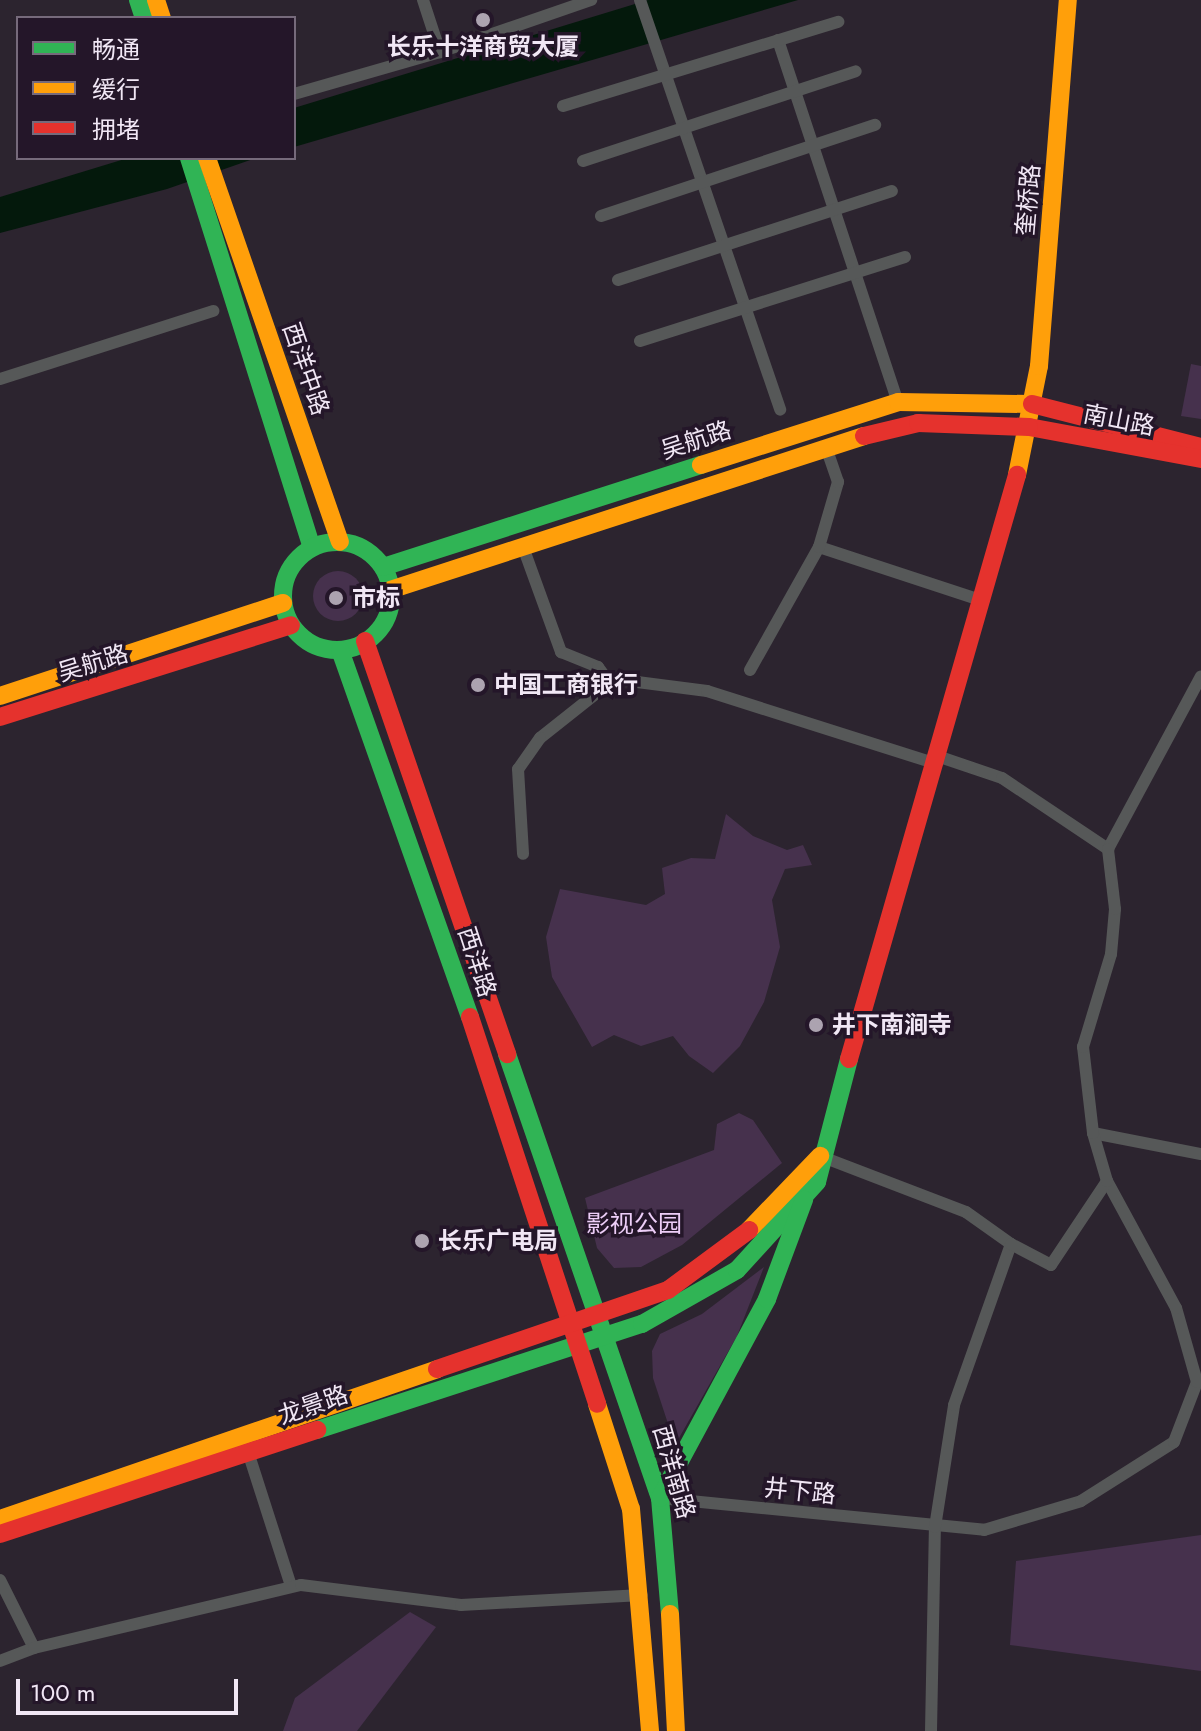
<!DOCTYPE html>
<html>
<head>
<meta charset="utf-8">
<style>
	body { margin:0 }
	#map { position:relative; width:1201px; height:1731px; overflow:hidden; background:#2c242f; font-family:Jost,"Noto Sans SC",sans-serif }
	div>[style] { position:absolute }
	.green>* { inset:0; background:#46314d }
	.round { border-radius:50% }
	.water>* { inset:0; background:#04190c }
	.street>* { height:12px; margin:-6px; padding:0 6px; transform-origin:6px; border-radius:6px; background:#565858 }
	.fast>* { height:18px; margin:-9px; padding:0 9px; transform-origin:9px; border-radius:9px; background:#30b455 }
	.fast>.ring { margin:-9px; padding:0; box-sizing:content-box; background:none; border:18px solid #30b455; border-radius:50% }
	.slow>* { height:18px; margin:-9px; padding:0 9px; transform-origin:9px; border-radius:9px; background:#ff9f0a }
	.jam>* { height:18px; margin:-9px; padding:0 9px; transform-origin:9px; border-radius:9px; background:#e5322d }
	.dots>* { width:22px; height:22px; translate:-50% -50%; box-sizing:border-box; border:4px solid #241629; border-radius:50% }
	span { translate:-50% -50%; white-space:nowrap; text-align:center; line-height:1.15; -webkit-text-stroke:7px #241629; paint-order:stroke }
	.poi-label { font-size:24px; color:#f1e7f5; font-weight:700 }
	.left { translate:0 -50%; text-align:left }
	.street-label { font-size:24px; color:#f1e7f5 }
	.park-label { font-size:24px; color:#edcef8 }
	.legend { position:absolute; left:16px; top:16px; width:280px; height:144px; box-sizing:border-box; background:#241629; border:2px solid #766a7b; margin:0; padding:10px 14px; list-style:none; font-size:24px; color:#f1e7f5 }
	.legend li { display:flex; align-items:center; gap:16px; height:40px }
	.legend b { width:40px; border:2px solid #766a7b }
	.scale { position:absolute; left:16px; top:1679px; width:222px; height:36px; box-sizing:border-box; border:4px solid #f1e7f5; border-top:0; padding-left:10px; font-size:24px; line-height:28px; white-space:nowrap; color:#f1e7f5; -webkit-text-stroke:6px #241629; paint-order:stroke }
</style>
</head>
<body>
<div id="map">
	<div class="green">
		<i style="clip-path:polygon(1191px 364px,1201px 366px,1201px 419px,1181px 416px)"></i>
		<i class="round" style="left:313px;top:571px;width:50px;height:50px"></i>
		<i style="clip-path:polygon(726px 814px,753px 836px,787px 850px,803px 845px,812px 865px,785px 869px,772px 900px,780px 947px,764px 1002px,740px 1046px,713px 1073px,689px 1056px,673px 1036px,641px 1046px,614px 1035px,592px 1047px,552px 977px,546px 937px,560px 889px,646px 905px,665px 894px,662px 868px,691px 858px,715px 859px)"></i>
		<i style="clip-path:polygon(739px 1113px,753px 1120px,782px 1163px,682px 1245px,641px 1267px,614px 1268px,597px 1248px,585px 1198px,714px 1150px,717px 1124px)"></i>
		<i style="clip-path:polygon(764px 1267px,737px 1336px,675px 1445px,653px 1378px,652px 1351px,660px 1334px,702px 1314px)"></i>
		<i style="clip-path:polygon(1201px 1535px,1201px 1671px,1010px 1645px,1016px 1561px)"></i>
		<i style="clip-path:polygon(410px 1612px,436px 1627px,357px 1731px,283px 1731px,295px 1698px)"></i>
	</div>
	<div class="water">
		<i style="clip-path:polygon(648px 0,798px 0,294px 147px,294px 108px)"></i>
		<i style="clip-path:polygon(128px 158px,256px 158px,167px 189px,0 233px,0 197px)"></i>
	</div>
	<div class="street">
		<i style="left:423px;top:0;width:55px;rotate:71.9deg"></i>
		<i style="left:440px;top:52px;width:160px;rotate:-19deg"></i>
		<i style="left:640px;top:0;width:433px;rotate:71.1deg"></i>
		<i style="left:778px;top:40px;width:381px;rotate:71.7deg"></i>
		<i style="left:294px;top:94px;width:152px;rotate:-16deg"></i>
		<i style="left:563px;top:106px;width:288px;rotate:-17deg"></i>
		<i style="left:583px;top:161px;width:287px;rotate:-18.2deg"></i>
		<i style="left:601px;top:216px;width:289px;rotate:-18.4deg"></i>
		<i style="left:618px;top:280px;width:288px;rotate:-18deg"></i>
		<i style="left:640px;top:341px;width:278px;rotate:-17.6deg"></i>
		<i style="left:0;top:379px;width:224px;rotate:-17.7deg"></i>
		<i style="left:523px;top:547px;width:112px;rotate:70.1deg"></i>
		<i style="left:561px;top:652px;width:40px;rotate:22deg"></i>
		<i style="left:598px;top:667px;width:14px;rotate:54deg"></i>
		<i style="left:606px;top:678px;width:10px;rotate:107deg"></i>
		<i style="left:603px;top:688px;width:80px;rotate:141.6deg"></i>
		<i style="left:540px;top:738px;width:38px;rotate:125deg"></i>
		<i style="left:518px;top:769px;width:85px;rotate:86.6deg"></i>
		<i style="left:819px;top:547px;width:173px;rotate:18.2deg"></i>
		<i style="left:750px;top:670px;width:141px;rotate:-60.7deg"></i>
		<i style="left:819px;top:547px;width:68px;rotate:-73.7deg"></i>
		<i style="left:838px;top:482px;width:36px;rotate:-109deg"></i>
		<i style="left:606px;top:678px;width:102px;rotate:7.3deg"></i>
		<i style="left:707px;top:691px;width:241px;rotate:17.6deg"></i>
		<i style="left:940px;top:757px;width:65px;rotate:18.7deg"></i>
		<i style="left:1002px;top:778px;width:128px;rotate:33.8deg"></i>
		<i style="left:1108px;top:849px;width:196px;rotate:-61.7deg"></i>
		<i style="left:1093px;top:1133px;width:110px;rotate:11deg"></i>
		<i style="left:820px;top:1156px;width:156px;rotate:21deg"></i>
		<i style="left:966px;top:1212px;width:55px;rotate:35.4deg"></i>
		<i style="left:248px;top:1452px;width:141px;rotate:72.2deg"></i>
		<i style="left:660px;top:1498px;width:326px;rotate:5.6deg"></i>
		<i style="left:984px;top:1530px;width:101px;rotate:-16.6deg"></i>
		<i style="left:1081px;top:1501px;width:110px;rotate:-32.4deg"></i>
		<i style="left:1174px;top:1442px;width:64px;rotate:-69deg"></i>
		<i style="left:1197px;top:1382px;width:77px;rotate:-105.8deg"></i>
		<i style="left:1176px;top:1308px;width:145px;rotate:-118.5deg"></i>
		<i style="left:0;top:1580px;width:76px;rotate:63.4deg"></i>
		<i style="left:0;top:1661px;width:36px;rotate:-21deg"></i>
		<i style="left:34px;top:1648px;width:274px;rotate:-13.3deg"></i>
		<i style="left:301px;top:1585px;width:161px;rotate:7.1deg"></i>
		<i style="left:461px;top:1605px;width:181px;rotate:-3.2deg"></i>
		<i style="left:931px;top:1731px;width:204px;rotate:-88.9deg"></i>
		<i style="left:935px;top:1527px;width:123px;rotate:-81.1deg"></i>
		<i style="left:954px;top:1405px;width:171px;rotate:-70.5deg"></i>
		<i style="left:1011px;top:1244px;width:45px;rotate:27.7deg"></i>
		<i style="left:1051px;top:1265px;width:101px;rotate:-56.3deg"></i>
		<i style="left:1107px;top:1181px;width:50px;rotate:-106.3deg"></i>
		<i style="left:1093px;top:1133px;width:87px;rotate:-96.6deg"></i>
		<i style="left:1083px;top:1047px;width:97px;rotate:-73.2deg"></i>
		<i style="left:1111px;top:954px;width:45px;rotate:-84.9deg"></i>
		<i style="left:1115px;top:909px;width:60px;rotate:-96.7deg"></i>
	</div>
	<div class="fast">
		<i style="left:138px;top:0;width:19px;rotate:72deg"></i>
		<i style="left:189px;top:158px;width:408px;rotate:72.5deg"></i>
		<i class="ring" style="left:283px;top:542px;width:90px;height:90px"></i>
		<i style="left:383px;top:567px;width:334px;rotate:-17.8deg"></i>
		<i style="left:340px;top:650px;width:389px;rotate:70.5deg"></i>
		<i style="left:507px;top:1054px;width:470px;rotate:71deg"></i>
		<i style="left:660px;top:1498px;width:116px;rotate:85.1deg"></i>
		<i style="left:317px;top:1430px;width:342px;rotate:-18.1deg"></i>
		<i style="left:642px;top:1324px;width:109px;rotate:-29.6deg"></i>
		<i style="left:737px;top:1270px;width:119px;rotate:-47.7deg"></i>
		<i style="left:817px;top:1182px;width:127px;rotate:-75.4deg"></i>
		<i style="left:660px;top:1498px;width:226px;rotate:-61.7deg"></i>
		<i style="left:767px;top:1299px;width:106px;rotate:-69.5deg"></i>
	</div>
	<div class="slow">
		<i style="left:156px;top:0;width:19px;rotate:72deg"></i>
		<i style="left:207px;top:158px;width:406px;rotate:70.9deg"></i>
		<i style="left:701px;top:465px;width:207px;rotate:-17.7deg"></i>
		<i style="left:898px;top:402px;width:134px;rotate:0.9deg"></i>
		<i style="left:1017px;top:475px;width:111px;rotate:-78.6deg"></i>
		<i style="left:1039px;top:366px;width:367px;rotate:-85.5deg"></i>
		<i style="left:390px;top:590px;width:498px;rotate:-18deg"></i>
		<i style="left:0;top:696px;width:298px;rotate:-18.2deg"></i>
		<i style="left:749px;top:1230px;width:103px;rotate:-46.2deg"></i>
		<i style="left:597px;top:1404px;width:110px;rotate:72.1deg"></i>
		<i style="left:631px;top:1509px;width:223px;rotate:85.1deg"></i>
		<i style="left:0;top:1519px;width:462px;rotate:-18.9deg"></i>
		<i style="left:670px;top:1614px;width:117px;rotate:87.1deg"></i>
	</div>
	<div class="jam">
		<i style="left:1032px;top:404px;width:174px;rotate:14.3deg"></i>
		<i style="left:1029px;top:427px;width:175px;rotate:10.5deg"></i>
		<i style="left:864px;top:436px;width:56px;rotate:-13.5deg"></i>
		<i style="left:918px;top:423px;width:111px;rotate:2.1deg"></i>
		<i style="left:365px;top:641px;width:437px;rotate:71deg"></i>
		<i style="left:0;top:717px;width:305px;rotate:-17.5deg"></i>
		<i style="left:470px;top:1017px;width:407px;rotate:71.8deg"></i>
		<i style="left:849px;top:1059px;width:608px;rotate:-73.95deg"></i>
		<i style="left:437px;top:1369px;width:244px;rotate:-18.9deg"></i>
		<i style="left:668px;top:1290px;width:101px;rotate:-36.5deg"></i>
		<i style="left:0;top:1534px;width:334px;rotate:-18.2deg"></i>
	</div>
	<div class="dots">
		<i style="left:483px;top:20px;background:#aca3b0"></i>
		<i style="left:336px;top:598px;background:#aca3b0"></i>
		<i style="left:478px;top:685px;background:#aca3b0"></i>
		<i style="left:816px;top:1025px;background:#aca3b0"></i>
		<i style="left:422px;top:1241px;background:#aca3b0"></i>
	</div>
	<div class="poi-label">
		<span style="left:483px;top:47px">长乐十洋商贸大厦</span>
		<span class="left" style="left:352px;top:598px">市标</span>
		<span class="left" style="left:494px;top:685px">中国工商银行</span>
		<span class="left" style="left:832px;top:1025px">井下南涧寺</span>
		<span class="left" style="left:438px;top:1241px">长乐广电局</span>
	</div>
	<div class="street-label">
		<span style="left:1028px;top:200px;rotate:-85deg">奎桥路</span>
		<span style="left:306px;top:369px;rotate:71deg">西洋中路</span>
		<span style="left:1119px;top:420px;rotate:11deg">南山路</span>
		<span style="left:696px;top:440px;rotate:-18deg">吴航路</span>
		<span style="left:93px;top:663px;rotate:-17deg">吴航路</span>
		<span style="left:477px;top:962px;rotate:72deg">西洋路</span>
		<span style="left:313px;top:1405px;rotate:-19deg">龙景路</span>
		<span style="left:674px;top:1472px;rotate:74deg">西洋南路</span>
		<span style="left:800px;top:1491px;rotate:6deg">井下路</span>
	</div>
	<div class="park-label">
		<span style="left:634px;top:1224px">影视公园</span>
	</div>
	<ul class="legend">
	<li><b style="height:10px;background:#30b455"></b>畅通</li>
	<li><b style="height:10px;background:#ff9f0a"></b>缓行</li>
	<li><b style="height:10px;background:#e5322d"></b>拥堵</li>
	</ul>
	<div class="scale">100 m</div>
</div>
</body>
</html>
